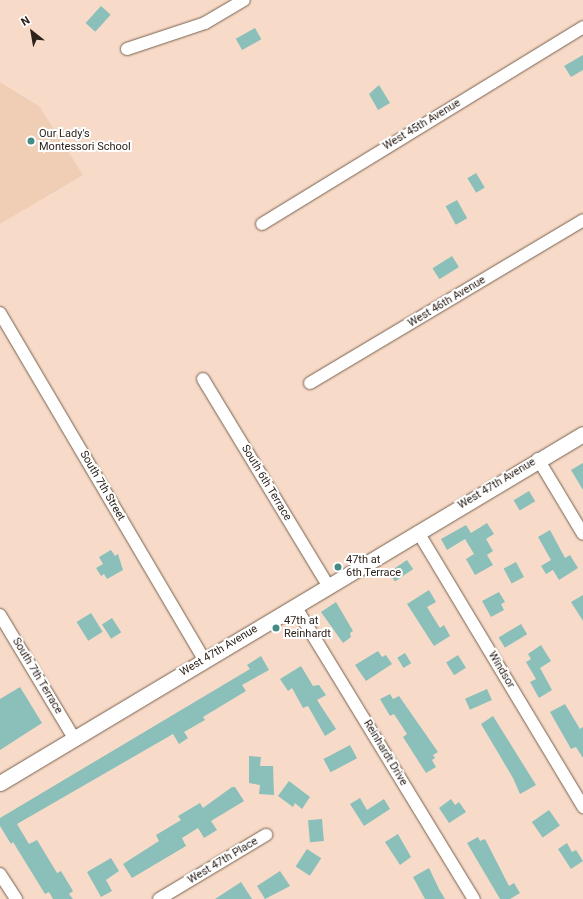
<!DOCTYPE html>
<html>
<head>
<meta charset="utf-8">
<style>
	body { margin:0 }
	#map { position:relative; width:583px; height:899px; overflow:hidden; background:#f7dbc8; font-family:Roboto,sans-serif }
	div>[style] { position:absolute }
	.built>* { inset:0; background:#f0ceb6 }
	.building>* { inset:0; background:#8abfba; transform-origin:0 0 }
	.roads { filter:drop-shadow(0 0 1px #78604f) drop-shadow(0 0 1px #78604f) }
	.minor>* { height:12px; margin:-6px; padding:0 6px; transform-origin:6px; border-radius:6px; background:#fff }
	.tertiary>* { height:15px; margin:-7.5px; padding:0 7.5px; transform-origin:7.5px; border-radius:7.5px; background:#fff }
	.dots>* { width:11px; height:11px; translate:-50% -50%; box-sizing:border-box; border:2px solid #fff; border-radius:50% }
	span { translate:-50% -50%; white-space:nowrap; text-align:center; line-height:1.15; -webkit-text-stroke:4px #fff; paint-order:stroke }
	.street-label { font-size:11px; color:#2e231c }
	.poi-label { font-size:11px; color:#2e231c }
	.left { translate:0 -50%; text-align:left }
	.north { position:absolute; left:12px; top:12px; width:40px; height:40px; -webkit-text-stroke:3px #fff; paint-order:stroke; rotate:329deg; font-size:11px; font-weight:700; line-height:16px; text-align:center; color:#2e231c }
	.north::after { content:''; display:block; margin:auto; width:14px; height:18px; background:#2e231c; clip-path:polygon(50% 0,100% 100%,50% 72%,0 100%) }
</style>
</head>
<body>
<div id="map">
	<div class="built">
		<i style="clip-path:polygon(0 82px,40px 107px,83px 175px,0 224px)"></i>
	</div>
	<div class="building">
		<i style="left:101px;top:6px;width:13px;height:23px;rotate:42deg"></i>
		<i style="left:255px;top:28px;width:13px;height:22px;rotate:61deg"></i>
		<i style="clip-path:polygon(583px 55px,583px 70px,571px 77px,564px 66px)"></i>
		<i style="clip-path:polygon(379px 85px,390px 103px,378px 110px,369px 94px)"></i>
		<i style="left:476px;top:173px;width:17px;height:10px;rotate:59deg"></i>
		<i style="left:457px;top:200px;width:21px;height:13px;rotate:61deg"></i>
		<i style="left:452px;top:256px;width:13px;height:23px;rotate:58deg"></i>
		<i style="clip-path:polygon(583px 463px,583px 490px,571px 470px)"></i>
		<i style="left:529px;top:491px;width:12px;height:18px;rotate:59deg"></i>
		<i style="clip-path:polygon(487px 523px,494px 534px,486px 539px,493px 551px,487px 555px,493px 565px,475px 575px,466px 559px,474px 554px,465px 539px,447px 550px,441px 539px,466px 525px,471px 533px)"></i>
		<i style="clip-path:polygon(550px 530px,565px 558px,570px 555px,578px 568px,559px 580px,553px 570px,546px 574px,541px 566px,551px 560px,538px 537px)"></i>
		<i style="clip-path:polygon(111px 550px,115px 556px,118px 554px,123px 570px,107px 579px,104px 574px,101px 576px,96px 568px,103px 564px,99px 557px)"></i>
		<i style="left:407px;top:560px;width:11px;height:22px;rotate:56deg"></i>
		<i style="left:516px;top:562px;width:17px;height:14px;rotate:62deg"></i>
		<i style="clip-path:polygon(429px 590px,436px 602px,427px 607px,440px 628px,444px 625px,450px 636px,434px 646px,407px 604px)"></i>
		<i style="clip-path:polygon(499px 592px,505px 602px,501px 604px,504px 610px,491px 617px,482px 601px)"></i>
		<i style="clip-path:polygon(583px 595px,583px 621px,571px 602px)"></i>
		<i style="clip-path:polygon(336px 602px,353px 631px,350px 633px,351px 637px,343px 643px,321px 612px)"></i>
		<i style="left:91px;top:613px;width:22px;height:17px;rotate:58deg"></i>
		<i style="left:112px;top:618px;width:17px;height:12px;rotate:57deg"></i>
		<i style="left:521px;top:624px;width:12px;height:26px;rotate:59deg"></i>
		<i style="clip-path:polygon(541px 645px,551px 661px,540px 668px,552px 690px,539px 698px,530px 682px,536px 679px,526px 662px,531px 659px,528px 654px)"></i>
		<i style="clip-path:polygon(378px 651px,382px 657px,386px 655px,392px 664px,366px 681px,355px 665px)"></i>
		<i style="left:405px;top:653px;width:12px;height:9px;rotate:59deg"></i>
		<i style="left:458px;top:655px;width:15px;height:14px;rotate:58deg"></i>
		<i style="clip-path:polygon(261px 656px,269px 670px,242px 685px,246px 691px,203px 717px,205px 720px,184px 732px,188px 738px,179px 744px,173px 734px,17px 824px,29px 844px,37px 840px,57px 873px,61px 871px,73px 891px,69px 894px,73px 899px,53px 899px,49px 892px,45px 894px,13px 842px,11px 844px,0 826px,0 818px,250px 669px,247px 665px)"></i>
		<i style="clip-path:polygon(301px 666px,313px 686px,319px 685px,326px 695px,317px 700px,336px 729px,325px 736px,308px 706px,303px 708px,292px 688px,288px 691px,280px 679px)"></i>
		<i style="clip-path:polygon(20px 687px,42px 723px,0 750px,0 699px)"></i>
		<i style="left:487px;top:689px;width:12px;height:24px;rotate:66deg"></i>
		<i style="clip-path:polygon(390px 694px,393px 699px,399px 696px,438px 752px,433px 755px,435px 758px,432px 760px,436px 767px,426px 773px,403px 737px,407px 734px,394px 714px,390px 716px,380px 699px)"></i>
		<i style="clip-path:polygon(565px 704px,580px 729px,583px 727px,583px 758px,576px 747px,571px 749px,550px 712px)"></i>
		<i style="clip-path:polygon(493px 716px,536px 785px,520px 794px,513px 778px,481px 724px)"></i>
		<i style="left:350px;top:745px;width:15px;height:30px;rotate:62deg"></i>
		<i style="clip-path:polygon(249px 756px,261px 757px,260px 766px,273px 766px,274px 795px,259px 794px,260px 785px,249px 783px)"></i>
		<i style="clip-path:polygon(289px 781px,310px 797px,302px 809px,295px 803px,293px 807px,278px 796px)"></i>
		<i style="clip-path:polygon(232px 787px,235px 787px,244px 801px,211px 821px,217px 830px,204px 838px,198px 828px,182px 838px,186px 846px,132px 878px,123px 864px,159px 841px,156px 835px,181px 820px,178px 816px,200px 803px,203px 808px)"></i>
		<i style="clip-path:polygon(360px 798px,367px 810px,384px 799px,390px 809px,364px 826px,350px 804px)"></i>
		<i style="clip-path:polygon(451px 799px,455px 805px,459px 802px,466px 812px,449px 823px,439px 808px)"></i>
		<i style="left:549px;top:810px;width:19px;height:21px;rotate:55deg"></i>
		<i style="left:322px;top:819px;width:22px;height:14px;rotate:85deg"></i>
		<i style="clip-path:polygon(398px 834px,411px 857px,400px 865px,385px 842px)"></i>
		<i style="clip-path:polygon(478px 837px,480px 841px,485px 839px,509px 886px,514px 883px,520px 893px,510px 899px,500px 899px,467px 843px)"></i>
		<i style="clip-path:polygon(567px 843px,572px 852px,576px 850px,583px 861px,571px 869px,558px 849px)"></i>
		<i style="left:307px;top:849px;width:17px;height:21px;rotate:33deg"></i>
		<i style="clip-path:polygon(111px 858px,119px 871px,106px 880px,112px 891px,101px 897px,87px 872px)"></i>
		<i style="clip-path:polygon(429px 868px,439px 889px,445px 899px,425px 899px,413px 877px)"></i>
		<i style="clip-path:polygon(280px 871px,290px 886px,265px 899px,257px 886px)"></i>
		<i style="clip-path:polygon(241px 882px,252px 899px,215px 899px)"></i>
	</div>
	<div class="roads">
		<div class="minor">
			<i style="left:127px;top:49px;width:82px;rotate:-18.4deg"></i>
			<i style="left:205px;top:23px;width:45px;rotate:-30.5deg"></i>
			<i style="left:262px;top:224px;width:377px;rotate:-31.5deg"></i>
			<i style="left:0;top:313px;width:403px;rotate:59.5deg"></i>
			<i style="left:203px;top:379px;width:243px;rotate:58.8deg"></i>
			<i style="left:310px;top:383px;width:318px;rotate:-30.8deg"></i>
			<i style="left:538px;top:459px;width:87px;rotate:59deg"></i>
			<i style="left:418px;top:532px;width:321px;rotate:59deg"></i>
			<i style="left:295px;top:606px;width:343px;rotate:58.6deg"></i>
			<i style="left:0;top:615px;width:144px;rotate:59deg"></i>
			<i style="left:0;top:874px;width:30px;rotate:57deg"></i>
			<i style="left:159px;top:899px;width:125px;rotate:-30.9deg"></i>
		</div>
		<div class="tertiary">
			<i style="left:0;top:783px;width:679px;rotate:-30.91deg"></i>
		</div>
	</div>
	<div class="dots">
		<i style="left:31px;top:141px;background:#448a85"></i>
		<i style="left:338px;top:567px;background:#448a85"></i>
		<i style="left:276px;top:628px;background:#448a85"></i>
	</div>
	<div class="street-label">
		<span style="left:422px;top:125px;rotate:-31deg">West 45th Avenue</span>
		<span style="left:447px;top:302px;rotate:-31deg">West 46th Avenue</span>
		<span style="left:266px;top:483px;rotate:59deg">South 6th Terrace</span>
		<span style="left:497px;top:484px;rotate:-31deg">West 47th Avenue</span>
		<span style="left:102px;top:486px;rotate:60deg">South 7th Street</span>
		<span style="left:219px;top:651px;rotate:-31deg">West 47th Avenue</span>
		<span style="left:501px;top:670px;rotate:59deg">Windsor</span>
		<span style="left:37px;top:676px;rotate:59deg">South 7th Terrace</span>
		<span style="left:385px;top:753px;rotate:59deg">Reinhardt Drive</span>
		<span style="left:223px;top:861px;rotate:-31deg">West 47th Place</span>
	</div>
	<div class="poi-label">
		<span class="left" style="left:39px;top:141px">Our Lady's<br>Montessori School</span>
		<span class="left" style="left:346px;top:567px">47th at<br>6th Terrace</span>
		<span class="left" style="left:284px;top:628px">47th at<br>Reinhardt</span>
	</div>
	<div class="north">N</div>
</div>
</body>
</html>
